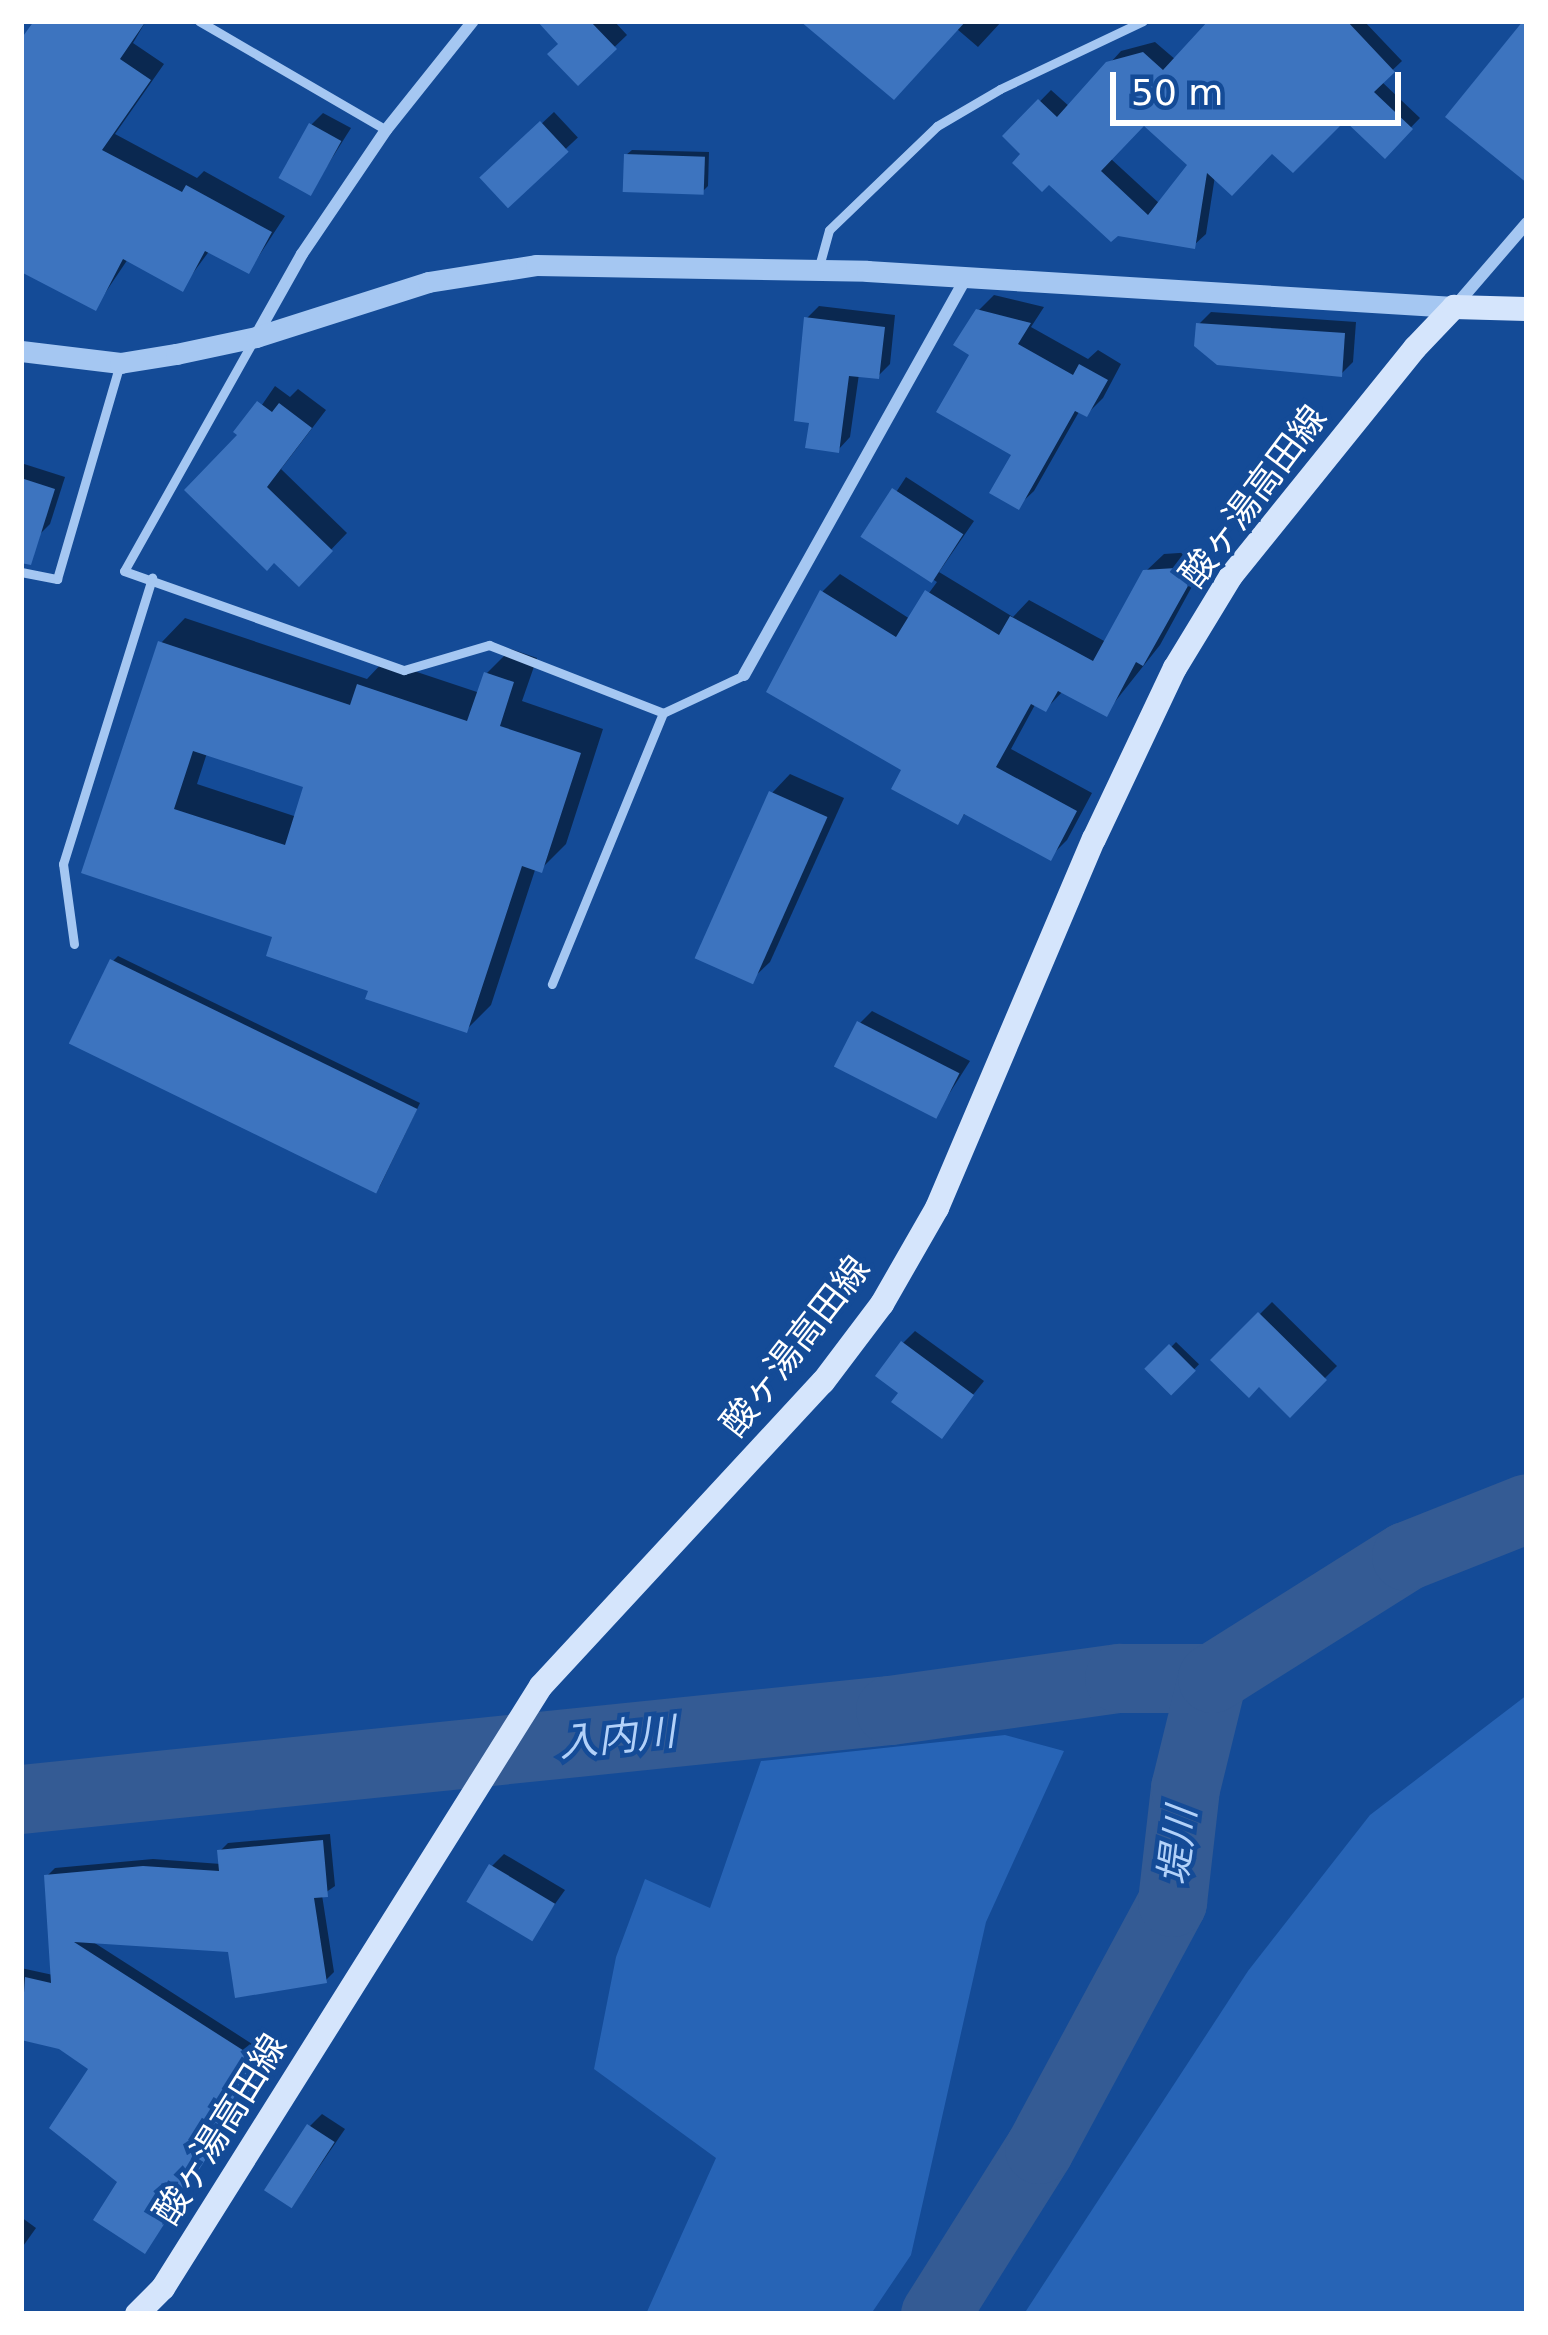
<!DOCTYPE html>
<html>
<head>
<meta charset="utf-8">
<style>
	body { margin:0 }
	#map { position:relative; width:1548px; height:2335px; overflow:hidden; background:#144b97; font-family:"DejaVu Sans","Noto Sans JP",sans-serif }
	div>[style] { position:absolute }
	.green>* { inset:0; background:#2764b6 }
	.shadow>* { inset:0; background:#0007; transform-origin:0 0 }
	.river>* { height:69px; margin:-34.5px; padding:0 34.5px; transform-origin:34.5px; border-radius:34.5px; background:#345b94 }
	.building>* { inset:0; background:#3d74bf; transform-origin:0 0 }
	.service>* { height:9px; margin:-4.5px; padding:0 4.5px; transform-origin:4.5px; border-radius:4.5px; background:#a5c7f2 }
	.minor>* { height:12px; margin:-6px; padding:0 6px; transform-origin:6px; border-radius:6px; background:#a5c7f2 }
	.tertiary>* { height:21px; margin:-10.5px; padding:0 10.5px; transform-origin:10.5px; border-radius:10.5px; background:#a5c7f2 }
	.secondary>* { height:24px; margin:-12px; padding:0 12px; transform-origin:12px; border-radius:12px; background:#d5e5fc }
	span { translate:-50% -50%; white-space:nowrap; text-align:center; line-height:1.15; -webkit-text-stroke:9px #144b97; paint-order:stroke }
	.street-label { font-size:36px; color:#fff }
	.water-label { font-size:39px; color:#b2d1f9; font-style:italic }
	.frame { position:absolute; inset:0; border:24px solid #fff; pointer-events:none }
	.scale { position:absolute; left:1110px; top:72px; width:291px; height:54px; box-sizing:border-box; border:6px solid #fff; border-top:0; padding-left:15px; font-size:36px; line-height:42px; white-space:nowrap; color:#fff; -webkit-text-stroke:9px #144b97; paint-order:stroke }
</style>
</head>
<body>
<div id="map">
	<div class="green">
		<i style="clip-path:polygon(1527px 1695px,1527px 2313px,1024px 2314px,1248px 1971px,1370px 1815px)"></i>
		<i style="clip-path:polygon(1005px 1735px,1064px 1751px,986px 1922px,911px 2255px,871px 2314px,646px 2314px,716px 2158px,594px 2069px,616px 1957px,645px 1879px,710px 1908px,761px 1761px)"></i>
	</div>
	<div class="shadow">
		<i style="clip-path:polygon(37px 21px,146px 21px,133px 43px,164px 64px,115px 134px,197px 178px,204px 171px,285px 216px,249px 271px,210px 250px,182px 288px,128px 259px,95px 308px,21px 261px,21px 45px)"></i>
		<i style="clip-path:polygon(541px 21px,614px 21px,627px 35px,578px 82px,562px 43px)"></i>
		<i style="clip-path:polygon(805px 21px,1002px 21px,978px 47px,957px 29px)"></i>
		<i style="clip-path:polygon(evenodd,1212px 21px,1266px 21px,1272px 150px,1215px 176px,1206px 234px,1194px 245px,1024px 154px,1006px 136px,1051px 90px,1070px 107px,1121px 51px,1155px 42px,1176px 60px,1212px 21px,1144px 122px,1191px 164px,1160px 204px,1110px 158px,1144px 122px)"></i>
		<i style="clip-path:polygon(1308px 21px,1364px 21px,1402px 61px,1381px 81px,1420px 118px,1390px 149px)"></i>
		<i style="left:554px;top:112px;width:35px;height:98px;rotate:47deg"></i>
		<i style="clip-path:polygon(323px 113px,351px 128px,310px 193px,311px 125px)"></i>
		<i style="clip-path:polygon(632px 150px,709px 152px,708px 186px,702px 192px,626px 155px)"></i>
		<i style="clip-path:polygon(994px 295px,1044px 307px,1031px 327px,1088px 359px,1098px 350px,1121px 364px,1103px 398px,1087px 414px,1080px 410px,1034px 491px,1018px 506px,1015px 454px,973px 353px,978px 311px)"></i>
		<i style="clip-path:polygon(819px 306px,895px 315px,890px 364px,878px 376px,859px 374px,850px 437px,838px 450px,812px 420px,807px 318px)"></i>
		<i style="clip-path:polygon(1211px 312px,1356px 322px,1353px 362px,1341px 374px,1199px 324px)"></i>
		<i style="clip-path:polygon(275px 386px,290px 397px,298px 389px,326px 410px,281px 469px,347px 533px,299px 583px,242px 434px)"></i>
		<i style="clip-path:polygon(21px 463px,65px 477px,50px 524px,38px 536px,21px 530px)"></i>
		<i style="clip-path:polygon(906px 477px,974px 521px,939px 572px,1013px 617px,1029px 600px,1106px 642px,1146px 571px,1164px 554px,1194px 552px,1207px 559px,1160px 645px,1106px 713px,1064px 690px,1046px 709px,1036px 703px,1011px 749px,1092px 793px,1067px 840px,1050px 857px,967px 812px,957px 821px,905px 768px,770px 691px,823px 591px,840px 574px,910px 619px,937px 582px,867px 537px)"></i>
		<i style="clip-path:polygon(evenodd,185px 618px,367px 679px,384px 661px,480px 693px,486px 674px,511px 649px,537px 658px,522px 701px,603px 729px,566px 844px,541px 869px,536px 867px,491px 1005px,466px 1030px,372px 989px,276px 935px,85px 872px,161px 643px,185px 618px,207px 753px,307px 785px,297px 817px,197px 784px,207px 753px)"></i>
		<i style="clip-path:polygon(790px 774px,844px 798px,770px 962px,751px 980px,772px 793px)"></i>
		<i style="clip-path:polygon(118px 956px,420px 1103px,380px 1186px,375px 1191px,113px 961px)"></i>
		<i style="clip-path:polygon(872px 1011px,970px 1061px,935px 1116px,860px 1023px)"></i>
		<i style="clip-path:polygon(1272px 1302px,1337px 1366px,1290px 1413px,1259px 1383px,1214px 1360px)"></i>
		<i style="clip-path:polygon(915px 1331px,984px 1381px,941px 1435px,902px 1392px,903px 1343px)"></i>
		<i style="left:1176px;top:1342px;width:32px;height:39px;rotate:44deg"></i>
		<i style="clip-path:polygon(330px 1834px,335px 1886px,322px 1895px,334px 1972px,326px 1980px,230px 1949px,90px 1940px,271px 2056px,145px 2250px,121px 2181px,87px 2158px,92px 2068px,60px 2046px,21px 2037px,21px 1968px,53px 1975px,47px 1876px,55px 1868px,153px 1859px,221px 1864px,220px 1851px,228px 1843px)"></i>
		<i style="clip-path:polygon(504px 1854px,565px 1890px,532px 1936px,492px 1866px)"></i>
		<i style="clip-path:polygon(322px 2114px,345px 2129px,293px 2205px,310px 2126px)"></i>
		<i style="clip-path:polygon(21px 2217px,36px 2228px,21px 2249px)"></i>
	</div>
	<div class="river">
		<i style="left:21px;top:1799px;width:874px;rotate:-5.85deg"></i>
		<i style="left:890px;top:1710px;width:231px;rotate:-8deg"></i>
		<i style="left:1119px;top:1678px;width:93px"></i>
		<i style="left:935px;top:2314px;width:195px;rotate:-57.8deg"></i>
		<i style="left:1039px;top:2149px;width:281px;rotate:-61.7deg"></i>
		<i style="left:1172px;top:1902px;width:115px;rotate:-83.5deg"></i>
		<i style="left:1185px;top:1788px;width:113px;rotate:-76.2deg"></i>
		<i style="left:1212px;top:1678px;width:229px;rotate:-32.2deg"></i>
		<i style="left:1406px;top:1556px;width:130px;rotate:-21.6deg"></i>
	</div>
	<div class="building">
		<i style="clip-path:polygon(34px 21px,146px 21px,120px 59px,151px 80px,102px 150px,182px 192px,186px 185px,272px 232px,249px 274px,205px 251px,183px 292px,123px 259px,96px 311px,21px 272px,21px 39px)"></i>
		<i style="clip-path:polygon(537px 21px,590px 21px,617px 49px,578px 86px,547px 54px,558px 44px)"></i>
		<i style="clip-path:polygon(800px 21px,966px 21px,894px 100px)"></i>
		<i style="clip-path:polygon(evenodd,1208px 21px,1347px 21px,1395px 72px,1374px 92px,1413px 129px,1385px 159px,1345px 121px,1293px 173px,1272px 154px,1232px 196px,1207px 173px,1195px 249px,1118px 236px,1111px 242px,1049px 185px,1042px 192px,1012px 163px,1020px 154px,1002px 136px,1038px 99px,1057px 117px,1106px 62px,1143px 52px,1163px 70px,1208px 21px,1144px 126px,1187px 165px,1148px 215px,1101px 171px,1144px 126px)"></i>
		<i style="clip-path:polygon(1523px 21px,1527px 21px,1527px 183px,1445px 117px)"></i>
		<i style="left:540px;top:121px;width:42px;height:83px;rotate:47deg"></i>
		<i style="left:309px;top:123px;width:37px;height:63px;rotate:29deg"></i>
		<i style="left:624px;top:154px;width:81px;height:38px;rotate:2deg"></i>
		<i style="clip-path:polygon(976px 309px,1031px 323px,1018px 344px,1073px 375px,1079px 364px,1108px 380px,1087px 417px,1075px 411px,1019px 510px,989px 493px,1011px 455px,936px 412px,969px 355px,953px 345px)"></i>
		<i style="clip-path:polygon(804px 317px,885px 327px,879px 379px,849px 376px,839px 453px,805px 448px,809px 423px,794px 421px)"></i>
		<i style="clip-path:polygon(1196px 323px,1345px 333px,1342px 377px,1217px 365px,1194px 346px)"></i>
		<i style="clip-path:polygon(257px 401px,272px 412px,279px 403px,312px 428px,267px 487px,333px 551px,299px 587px,274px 563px,267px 571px,184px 490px,237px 435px,233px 432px)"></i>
		<i style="clip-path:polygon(21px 478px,55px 489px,31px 565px,21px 563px)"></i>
		<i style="left:892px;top:488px;width:85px;height:58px;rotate:33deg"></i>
		<i style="clip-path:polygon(1176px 568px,1193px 577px,1143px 666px,1136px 662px,1107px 717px,1058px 691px,1046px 712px,1031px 704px,996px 767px,1077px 811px,1051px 861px,964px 814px,958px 825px,891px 789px,901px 770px,766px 692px,820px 590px,896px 637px,925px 590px,999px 635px,1010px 616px,1093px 661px,1143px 570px)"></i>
		<i style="clip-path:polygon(evenodd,158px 641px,350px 705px,357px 684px,467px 721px,484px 672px,514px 682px,500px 726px,581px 753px,542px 873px,522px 866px,467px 1033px,365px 999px,368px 991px,266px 956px,272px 937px,81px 873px,158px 641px,193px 751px,303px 787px,285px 845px,174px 809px,193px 751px)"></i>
		<i style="left:769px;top:791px;width:64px;height:183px;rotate:24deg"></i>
		<i style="left:110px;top:959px;width:342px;height:94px;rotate:26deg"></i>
		<i style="left:857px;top:1021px;width:115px;height:51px;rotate:27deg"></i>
		<i style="clip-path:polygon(1258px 1312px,1327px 1380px,1290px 1418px,1259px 1387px,1249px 1398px,1210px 1360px)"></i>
		<i style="clip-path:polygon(901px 1341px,974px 1395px,942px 1439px,891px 1402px,898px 1393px,875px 1376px)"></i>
		<i style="left:1169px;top:1344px;width:38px;height:35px;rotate:45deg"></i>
		<i style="clip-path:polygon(323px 1840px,328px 1897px,314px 1898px,327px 1983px,235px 1998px,228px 1952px,74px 1942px,266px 2065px,145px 2254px,93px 2220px,117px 2182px,49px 2128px,88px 2069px,59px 2049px,21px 2040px,25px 1977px,51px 1983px,44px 1875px,143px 1866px,219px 1871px,217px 1850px)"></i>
		<i style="left:489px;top:1864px;width:77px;height:44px;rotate:31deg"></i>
		<i style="left:307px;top:2124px;width:33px;height:79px;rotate:33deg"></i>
	</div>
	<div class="service">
		<i style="left:199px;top:21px;width:216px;rotate:30.2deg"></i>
		<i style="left:818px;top:270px;width:41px;rotate:-74.6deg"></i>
		<i style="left:829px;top:230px;width:150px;rotate:-43.9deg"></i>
		<i style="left:937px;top:126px;width:73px;rotate:-30.4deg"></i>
		<i style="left:1000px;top:89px;width:158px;rotate:-25.4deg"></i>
		<i style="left:252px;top:343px;width:261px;rotate:119.3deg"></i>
		<i style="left:124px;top:571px;width:297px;rotate:19.5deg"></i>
		<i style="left:404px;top:670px;width:89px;rotate:-16.4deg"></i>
		<i style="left:489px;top:645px;width:187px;rotate:21.3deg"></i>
		<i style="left:663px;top:713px;width:293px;rotate:112.3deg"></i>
		<i style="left:21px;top:572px;width:37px;rotate:11deg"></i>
		<i style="left:57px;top:579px;width:225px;rotate:-73.7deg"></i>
		<i style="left:663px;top:713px;width:89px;rotate:-25.1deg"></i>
		<i style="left:74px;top:944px;width:81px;rotate:-97.8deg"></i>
		<i style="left:63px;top:864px;width:300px;rotate:-72.7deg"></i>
	</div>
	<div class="minor">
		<i style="left:1457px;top:304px;width:107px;rotate:-49.2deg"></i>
		<i style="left:256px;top:336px;width:94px;rotate:-60.7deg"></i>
		<i style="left:302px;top:254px;width:150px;rotate:-55.9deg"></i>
		<i style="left:386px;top:130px;width:139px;rotate:-51.4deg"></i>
		<i style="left:744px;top:675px;width:456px;rotate:-60.8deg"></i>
	</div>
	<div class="tertiary">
		<i style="left:21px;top:351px;width:100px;rotate:6.9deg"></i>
		<i style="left:120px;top:363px;width:57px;rotate:-9.1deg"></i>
		<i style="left:176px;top:354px;width:82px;rotate:-12deg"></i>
		<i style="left:256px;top:337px;width:181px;rotate:-17.7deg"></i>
		<i style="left:428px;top:282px;width:109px;rotate:-8.9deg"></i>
		<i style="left:536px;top:265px;width:331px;rotate:1deg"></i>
		<i style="left:867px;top:271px;width:588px;rotate:3.51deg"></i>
	</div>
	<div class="secondary">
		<i style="left:137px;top:2314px;width:37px;rotate:-45deg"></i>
		<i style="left:163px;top:2288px;width:711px;rotate:-57.88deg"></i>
		<i style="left:541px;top:1686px;width:415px;rotate:-47.2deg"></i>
		<i style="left:823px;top:1382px;width:98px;rotate:-52.9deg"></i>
		<i style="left:882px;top:1304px;width:111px;rotate:-60.2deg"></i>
		<i style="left:937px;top:1208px;width:401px;rotate:-67deg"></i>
		<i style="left:1094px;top:839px;width:189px;rotate:-64.7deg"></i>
		<i style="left:1175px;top:668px;width:108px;rotate:-58.7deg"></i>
		<i style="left:1231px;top:576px;width:293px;rotate:-51.1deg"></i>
		<i style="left:1415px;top:348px;width:57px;rotate:-46.4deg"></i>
		<i style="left:1454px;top:307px;width:73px;rotate:1.6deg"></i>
	</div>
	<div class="street-label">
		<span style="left:1253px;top:496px;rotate:-53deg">酸ヶ湯高田線</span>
		<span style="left:795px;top:1346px;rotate:-52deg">酸ヶ湯高田線</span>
		<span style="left:220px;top:2129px;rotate:-58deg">酸ヶ湯高田線</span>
	</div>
	<div class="water-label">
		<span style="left:617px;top:1738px;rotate:-6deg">入内川</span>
		<span style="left:1178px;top:1846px;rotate:-83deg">堤川</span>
	</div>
	<div class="frame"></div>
	<div class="scale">50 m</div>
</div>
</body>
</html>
